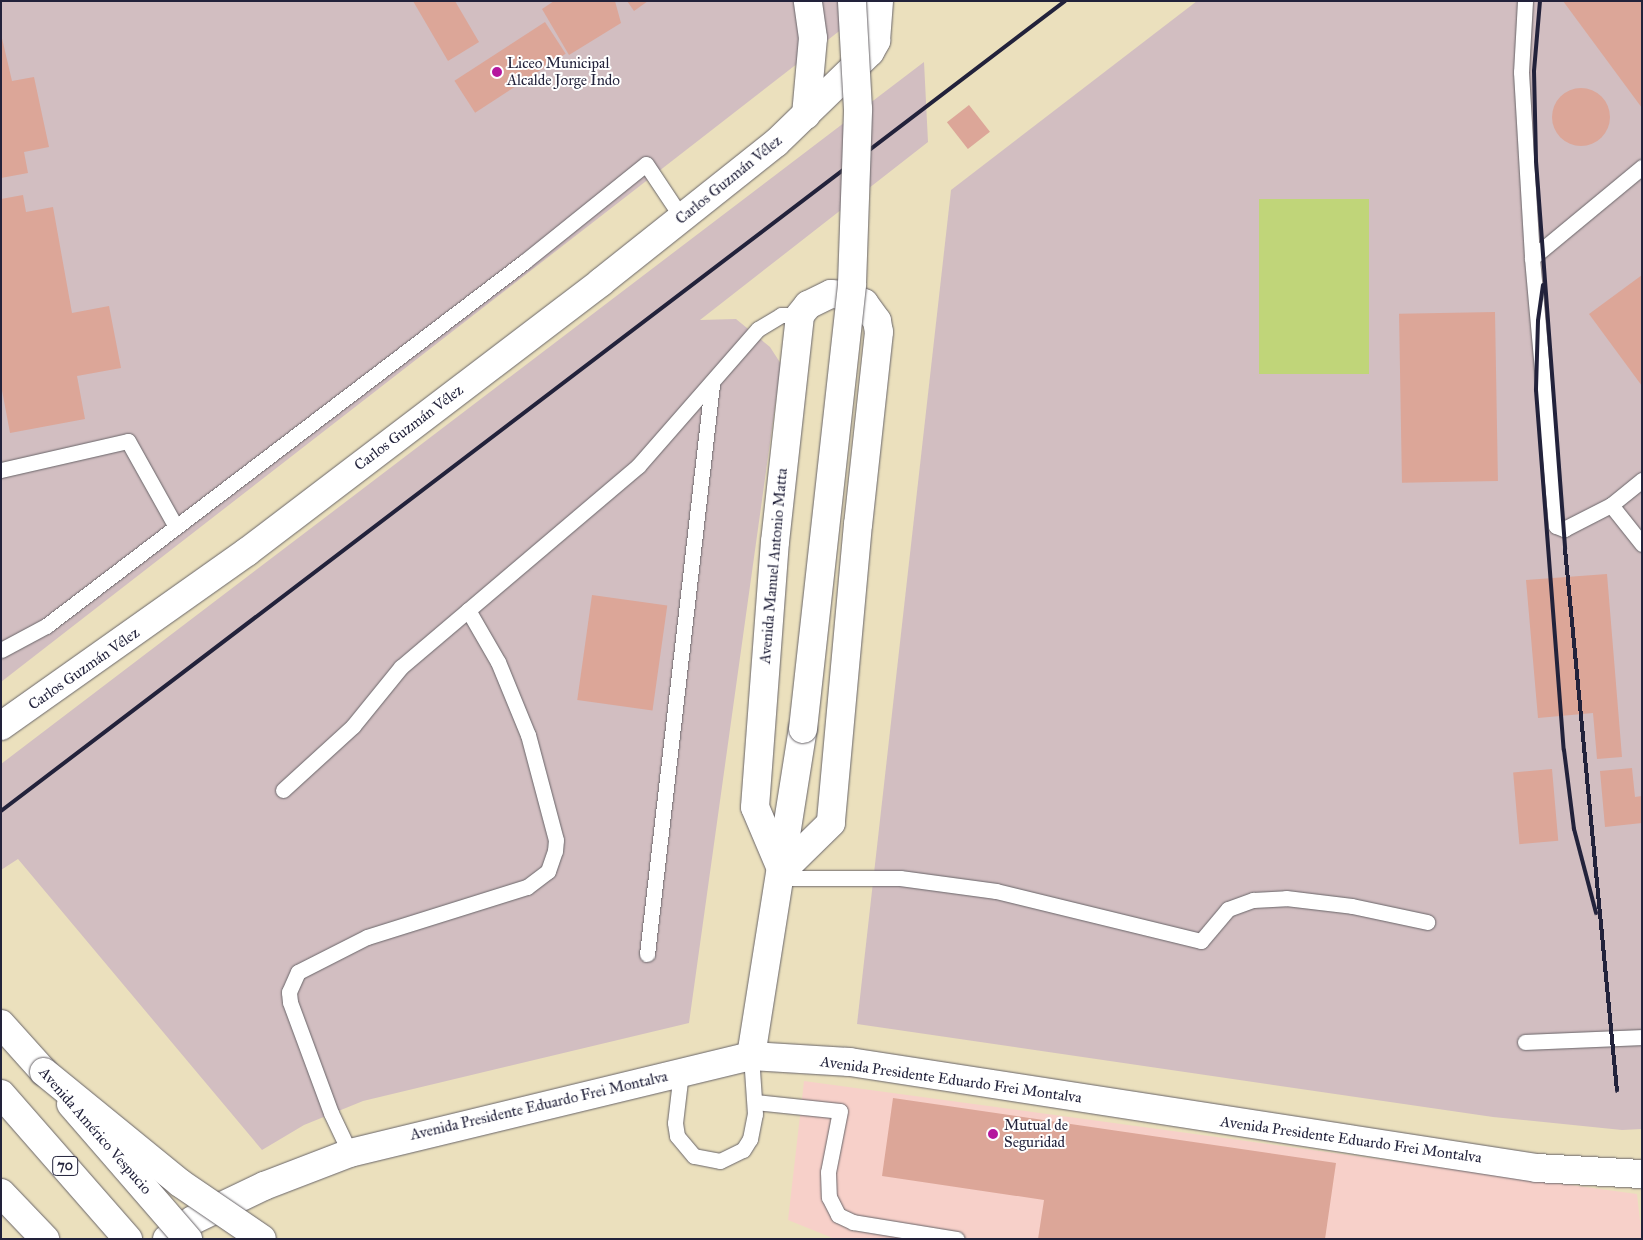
<!DOCTYPE html>
<html>
<head>
<meta charset="utf-8">
<style>
	body { margin:0 }
	#map { position:relative; width:1643px; height:1240px; overflow:hidden; background:#ebe0bd; font-family:"IM FELL Great Primer",serif }
	div>[style] { position:absolute }
	.built>* { inset:0; background:#f7d0c9 }
	.industrial>* { inset:0; background:#d2bec1 }
	.green>* { inset:0; background:#c0d579; transform-origin:0 0 }
	.building>* { inset:0; background:#dca698; transform-origin:0 0 }
	.round { border-radius:50% }
	.roads { filter:drop-shadow(0 0 1px #686468) drop-shadow(0 0 1px #686468) }
	.service>* { height:15px; margin:-7.5px; padding:0 7.5px; transform-origin:7.5px; border-radius:7.5px; background:#fff }
	.minor>* { height:28px; margin:-14px; padding:0 14px; transform-origin:14px; border-radius:14px; background:#fff }
	.tertiary>* { height:28px; margin:-14px; padding:0 14px; transform-origin:14px; border-radius:14px; background:#fff }
	.secondary>* { height:28px; margin:-14px; padding:0 14px; transform-origin:14px; border-radius:14px; background:#fff }
	.primary>* { height:28px; margin:-14px; padding:0 14px; transform-origin:14px; border-radius:14px; background:#fff }
	.motorway>* { height:28px; margin:-14px; padding:0 14px; transform-origin:14px; border-radius:14px; background:#fff }
	.rail>* { height:4px; margin:-2px; padding:0 2px; transform-origin:2px; border-radius:2px; background:#22223b }
	.bridges { filter:drop-shadow(0 0 1px #686468) drop-shadow(0 0 1px #686468) }
	.secondary-bridge>* { height:28px; margin:-14px; padding:0 14px; transform-origin:14px; border-radius:14px; background:#fff }
	.primary-bridge>* { height:28px; margin:-14px; padding:0 14px; transform-origin:14px; border-radius:14px; background:#fff }
	.motorway-bridge>* { height:28px; margin:-14px; padding:0 14px; transform-origin:14px; border-radius:14px; background:#fff }
	.dots>* { width:14px; height:14px; translate:-50% -50%; box-sizing:border-box; border:2px solid #fff; border-radius:50% }
	span { translate:-50% -50%; white-space:nowrap; text-align:center; line-height:1.15; -webkit-text-stroke:4px #fff; paint-order:stroke }
	.shield-label span { padding:1px 4px; background:#fff; border:1px solid; border-radius:4px; -webkit-text-stroke-width:0 }
	.shield-label { font-size:14px; color:#22223b; font-weight:700 }
	.poi-label { font-size:15px; color:#22223b }
	.left { translate:0 -50%; text-align:left }
	.street-label { font-size:15px; color:#22223b }
	.frame { position:absolute; inset:0; border:2px solid #22223b; pointer-events:none }
</style>
</head>
<body>
<div id="map">
	<div class="built">
		<i style="clip-path:polygon(804px 1081px,1637px 1194px,1642px 1239px,835px 1239px,788px 1220px)"></i>
	</div>
	<div class="industrial">
		<i style="clip-path:polygon(1px 1px,878px 1px,1px 682px)"></i>
		<i style="clip-path:polygon(1197px 1px,1642px 1px,1642px 1129px,1622px 1130px,1493px 1117px,857px 1024px,951px 190px)"></i>
		<i style="clip-path:polygon(924px 62px,928px 142px,700px 320px,736px 319px,770px 347px,781px 364px,689px 1023px,363px 1101px,304px 1125px,262px 1150px,18px 859px,1px 870px,1px 764px)"></i>
	</div>
	<div class="green">
		<i style="left:1369px;top:199px;width:175px;height:110px;rotate:90deg"></i>
	</div>
	<div class="building">
		<i style="clip-path:polygon(413px 1px,455px 1px,479px 42px,448px 61px)"></i>
		<i style="clip-path:polygon(554px 1px,615px 1px,621px 23px,569px 55px,542px 9px)"></i>
		<i style="clip-path:polygon(627px 1px,648px 1px,634px 11px)"></i>
		<i style="clip-path:polygon(1563px 1px,1642px 1px,1642px 108px)"></i>
		<i style="left:545px;top:22px;width:38px;height:108px;rotate:57deg"></i>
		<i style="clip-path:polygon(1px 34px,12px 81px,34px 77px,49px 147px,24px 152px,28px 173px,1px 178px)"></i>
		<i class="round" style="left:1552px;top:88px;width:58px;height:58px"></i>
		<i style="left:969px;top:105px;width:34px;height:28px;rotate:52deg"></i>
		<i style="clip-path:polygon(23px 195px,26px 212px,53px 207px,72px 313px,109px 306px,121px 368px,77px 376px,85px 419px,10px 433px,1px 385px,1px 199px)"></i>
		<i style="clip-path:polygon(1642px 275px,1642px 386px,1589px 314px)"></i>
		<i style="left:1495px;top:312px;width:169px;height:96px;rotate:89deg"></i>
		<i style="clip-path:polygon(1607px 574px,1622px 757px,1597px 759px,1593px 713px,1538px 718px,1526px 580px)"></i>
		<i style="left:592px;top:595px;width:76px;height:106px;rotate:8deg"></i>
		<i style="clip-path:polygon(1632px 768px,1635px 797px,1642px 796px,1642px 823px,1605px 827px,1600px 771px)"></i>
		<i style="left:1552px;top:769px;width:72px;height:39px;rotate:85deg"></i>
		<i style="clip-path:polygon(893px 1098px,1336px 1163px,1325px 1239px,1038px 1239px,1044px 1200px,882px 1176px)"></i>
	</div>
	<div class="roads">
		<div class="service">
			<i style="left:1525px;top:1px;width:71px;rotate:93.2deg"></i>
			<i style="left:1521px;top:72px;width:186px;rotate:86.6deg"></i>
			<i style="left:1532px;top:258px;width:269px;rotate:84.9deg"></i>
			<i style="left:1556px;top:526px;width:9px;rotate:21deg"></i>
			<i style="left:1564px;top:529px;width:53px;rotate:-27.1deg"></i>
			<i style="left:1611px;top:505px;width:40px;rotate:-39deg"></i>
			<i style="left:1532px;top:258px;width:143px;rotate:-39.6deg"></i>
			<i style="left:1px;top:470px;width:130px;rotate:-12.9deg"></i>
			<i style="left:128px;top:441px;width:98px;rotate:60.8deg"></i>
			<i style="left:1611px;top:505px;width:50px;rotate:51.5deg"></i>
			<i style="left:1px;top:650px;width:51px;rotate:-28.1deg"></i>
			<i style="left:46px;top:626px;width:601px;rotate:-37.29deg"></i>
			<i style="left:524px;top:262px;width:156px;rotate:-38.8deg"></i>
			<i style="left:646px;top:164px;width:65px;rotate:56.3deg"></i>
			<i style="left:283px;top:790px;width:95px;rotate:-42.4deg"></i>
			<i style="left:353px;top:726px;width:76px;rotate:-50.9deg"></i>
			<i style="left:401px;top:667px;width:311px;rotate:-40.3deg"></i>
			<i style="left:638px;top:466px;width:182px;rotate:-48.8deg"></i>
			<i style="left:758px;top:329px;width:27px;rotate:-31deg"></i>
			<i style="left:781px;top:315px;width:19px"></i>
			<i style="left:781px;top:878px;width:119px"></i>
			<i style="left:900px;top:878px;width:97px;rotate:7.7deg"></i>
			<i style="left:996px;top:891px;width:211px;rotate:13.7deg"></i>
			<i style="left:1201px;top:941px;width:42px;rotate:-49.8deg"></i>
			<i style="left:1228px;top:909px;width:27px;rotate:-20deg"></i>
			<i style="left:1253px;top:900px;width:33px;rotate:-3deg"></i>
			<i style="left:1286px;top:898px;width:66px;rotate:6.9deg"></i>
			<i style="left:1352px;top:906px;width:77px;rotate:12deg"></i>
			<i style="left:647px;top:954px;width:574px;rotate:-83.49deg"></i>
			<i style="left:1525px;top:1042px;width:117px;rotate:-2.4deg"></i>
			<i style="left:681px;top:1072px;width:51px;rotate:96.7deg"></i>
			<i style="left:675px;top:1123px;width:13px;rotate:81deg"></i>
			<i style="left:677px;top:1136px;width:26px;rotate:50deg"></i>
			<i style="left:694px;top:1156px;width:26px;rotate:11deg"></i>
			<i style="left:720px;top:1161px;width:25px;rotate:-26deg"></i>
			<i style="left:743px;top:1150px;width:13px;rotate:-58deg"></i>
			<i style="left:750px;top:1139px;width:25px;rotate:-79deg"></i>
			<i style="left:755px;top:1114px;width:58px;rotate:-93.9deg"></i>
			<i style="left:755px;top:1102px;width:85px;rotate:6deg"></i>
			<i style="left:840px;top:1111px;width:62px;rotate:101.1deg"></i>
			<i style="left:828px;top:1172px;width:25px;rotate:88deg"></i>
			<i style="left:829px;top:1197px;width:20px;rotate:63deg"></i>
			<i style="left:838px;top:1215px;width:17px;rotate:25deg"></i>
			<i style="left:853px;top:1222px;width:105px;rotate:9.3deg"></i>
			<i style="left:350px;top:1153px;width:44px;rotate:-115.4deg"></i>
			<i style="left:331px;top:1113px;width:118px;rotate:-110.3deg"></i>
			<i style="left:290px;top:1002px;width:10px;rotate:-96deg"></i>
			<i style="left:289px;top:992px;width:22px;rotate:-66deg"></i>
			<i style="left:298px;top:972px;width:77px;rotate:-26.9deg"></i>
			<i style="left:367px;top:937px;width:168px;rotate:-17.4deg"></i>
			<i style="left:527px;top:887px;width:26px;rotate:-37deg"></i>
			<i style="left:548px;top:871px;width:21px;rotate:-71deg"></i>
			<i style="left:555px;top:851px;width:11px;rotate:-85deg"></i>
			<i style="left:556px;top:840px;width:109px;rotate:-104.9deg"></i>
			<i style="left:528px;top:735px;width:79px;rotate:-112.3deg"></i>
			<i style="left:498px;top:662px;width:60px;rotate:-120deg"></i>
		</div>
		<div class="minor">
			<i style="left:831px;top:294px;width:13px;rotate:4deg"></i>
			<i style="left:844px;top:295px;width:22px;rotate:22deg"></i>
			<i style="left:864px;top:303px;width:22px;rotate:54deg"></i>
			<i style="left:877px;top:321px;width:11px;rotate:80deg"></i>
			<i style="left:879px;top:332px;width:193px;rotate:96.2deg"></i>
			<i style="left:858px;top:524px;width:300px;rotate:95.2deg"></i>
			<i style="left:831px;top:823px;width:69px;rotate:135.6deg"></i>
			<i style="left:782px;top:871px;width:69px;rotate:-112.9deg"></i>
			<i style="left:755px;top:807px;width:266px;rotate:-85.7deg"></i>
			<i style="left:775px;top:542px;width:228px;rotate:-83.7deg"></i>
			<i style="left:800px;top:315px;width:13px;rotate:-51deg"></i>
			<i style="left:808px;top:305px;width:25px;rotate:-26deg"></i>
		</div>
		<div class="tertiary">
			<i style="left:806px;top:115px;width:77px;rotate:-84.8deg"></i>
			<i style="left:813px;top:38px;width:37px;rotate:-98deg"></i>
			<i style="left:1px;top:726px;width:301px;rotate:-35.3deg"></i>
			<i style="left:247px;top:552px;width:445px;rotate:-37.3deg"></i>
			<i style="left:601px;top:282px;width:223px;rotate:-38.5deg"></i>
			<i style="left:776px;top:143px;width:131px;rotate:-44.1deg"></i>
			<i style="left:870px;top:52px;width:13px;rotate:-61deg"></i>
			<i style="left:876px;top:41px;width:40px;rotate:-85.7deg"></i>
		</div>
		<div class="secondary">
			<i style="left:751px;top:1056px;width:331px;rotate:-81deg"></i>
			<i style="left:167px;top:1239px;width:32px;rotate:-36deg"></i>
			<i style="left:193px;top:1220px;width:79px;rotate:-25.6deg"></i>
			<i style="left:264px;top:1186px;width:92px;rotate:-21deg"></i>
			<i style="left:350px;top:1153px;width:413px;rotate:-13.6deg"></i>
			<i style="left:751px;top:1056px;width:99px;rotate:3.5deg"></i>
			<i style="left:850px;top:1062px;width:695px;rotate:8.77deg"></i>
			<i style="left:1537px;top:1168px;width:105px;rotate:3.3deg"></i>
		</div>
		<div class="primary">
			<i style="left:1px;top:1024px;width:64px;rotate:48.1deg"></i>
		</div>
		<div class="motorway">
			<i style="left:1px;top:1094px;width:193px;rotate:48.8deg"></i>
			<i style="left:1px;top:1193px;width:64px;rotate:46.3deg"></i>
		</div>
	</div>
	<div class="rail">
		<i style="left:1540px;top:1px;width:70px;rotate:94.9deg"></i>
		<i style="left:1534px;top:71px;width:90px;rotate:88.7deg"></i>
		<i style="left:1536px;top:161px;width:389px;rotate:85.7deg"></i>
		<i style="left:1565px;top:549px;width:544px;rotate:84.52deg"></i>
		<i style="left:1543px;top:285px;width:36px;rotate:98deg"></i>
		<i style="left:1538px;top:321px;width:69px;rotate:91.7deg"></i>
		<i style="left:1536px;top:390px;width:361px;rotate:85.6deg"></i>
		<i style="left:1564px;top:750px;width:80px;rotate:82.8deg"></i>
		<i style="left:1574px;top:829px;width:87px;rotate:75.3deg"></i>
		<i style="left:1px;top:811px;width:1337px;rotate:-37.28deg"></i>
	</div>
	<div class="bridges">
		<div class="secondary-bridge">
			<i style="left:803px;top:729px;width:448px;rotate:-83.7deg"></i>
			<i style="left:852px;top:284px;width:175px;rotate:-88deg"></i>
			<i style="left:858px;top:109px;width:108px;rotate:-93.2deg"></i>
		</div>
		<div class="primary-bridge">
			<i style="left:71px;top:1104px;width:179px;rotate:49.1deg"></i>
		</div>
		<div class="motorway-bridge">
			<i style="left:44px;top:1072px;width:176px;rotate:39.2deg"></i>
			<i style="left:180px;top:1183px;width:99px;rotate:34.3deg"></i>
		</div>
	</div>
	<div class="dots">
		<i style="left:497px;top:72px;background:#b5179e"></i>
		<i style="left:993px;top:1134px;background:#b5179e"></i>
	</div>
	<div class="shield-label">
		<span style="left:65px;top:1166px">70</span>
	</div>
	<div class="poi-label">
		<span class="left" style="left:507px;top:72px">Liceo Municipal<br>Alcalde Jorge Indo</span>
		<span class="left" style="left:1004px;top:1134px">Mutual de<br>Seguridad</span>
	</div>
	<div class="street-label">
		<span style="left:729px;top:180px;rotate:-39deg">Carlos Guzmán Vélez</span>
		<span style="left:409px;top:428px;rotate:-37deg">Carlos Guzmán Vélez</span>
		<span style="left:774px;top:566px;rotate:-85deg">Avenida Manuel Antonio Matta</span>
		<span style="left:84px;top:669px;rotate:-35deg">Carlos Guzmán Vélez</span>
		<span style="left:951px;top:1080px;rotate:8deg">Avenida Presidente Eduardo Frei Montalva</span>
		<span style="left:539px;top:1106px;rotate:-13deg">Avenida Presidente Eduardo Frei Montalva</span>
		<span style="left:95px;top:1131px;rotate:49deg">Avenida Américo Vespucio</span>
		<span style="left:1351px;top:1140px;rotate:8deg">Avenida Presidente Eduardo Frei Montalva</span>
	</div>
	<div class="frame"></div>
</div>
</body>
</html>
